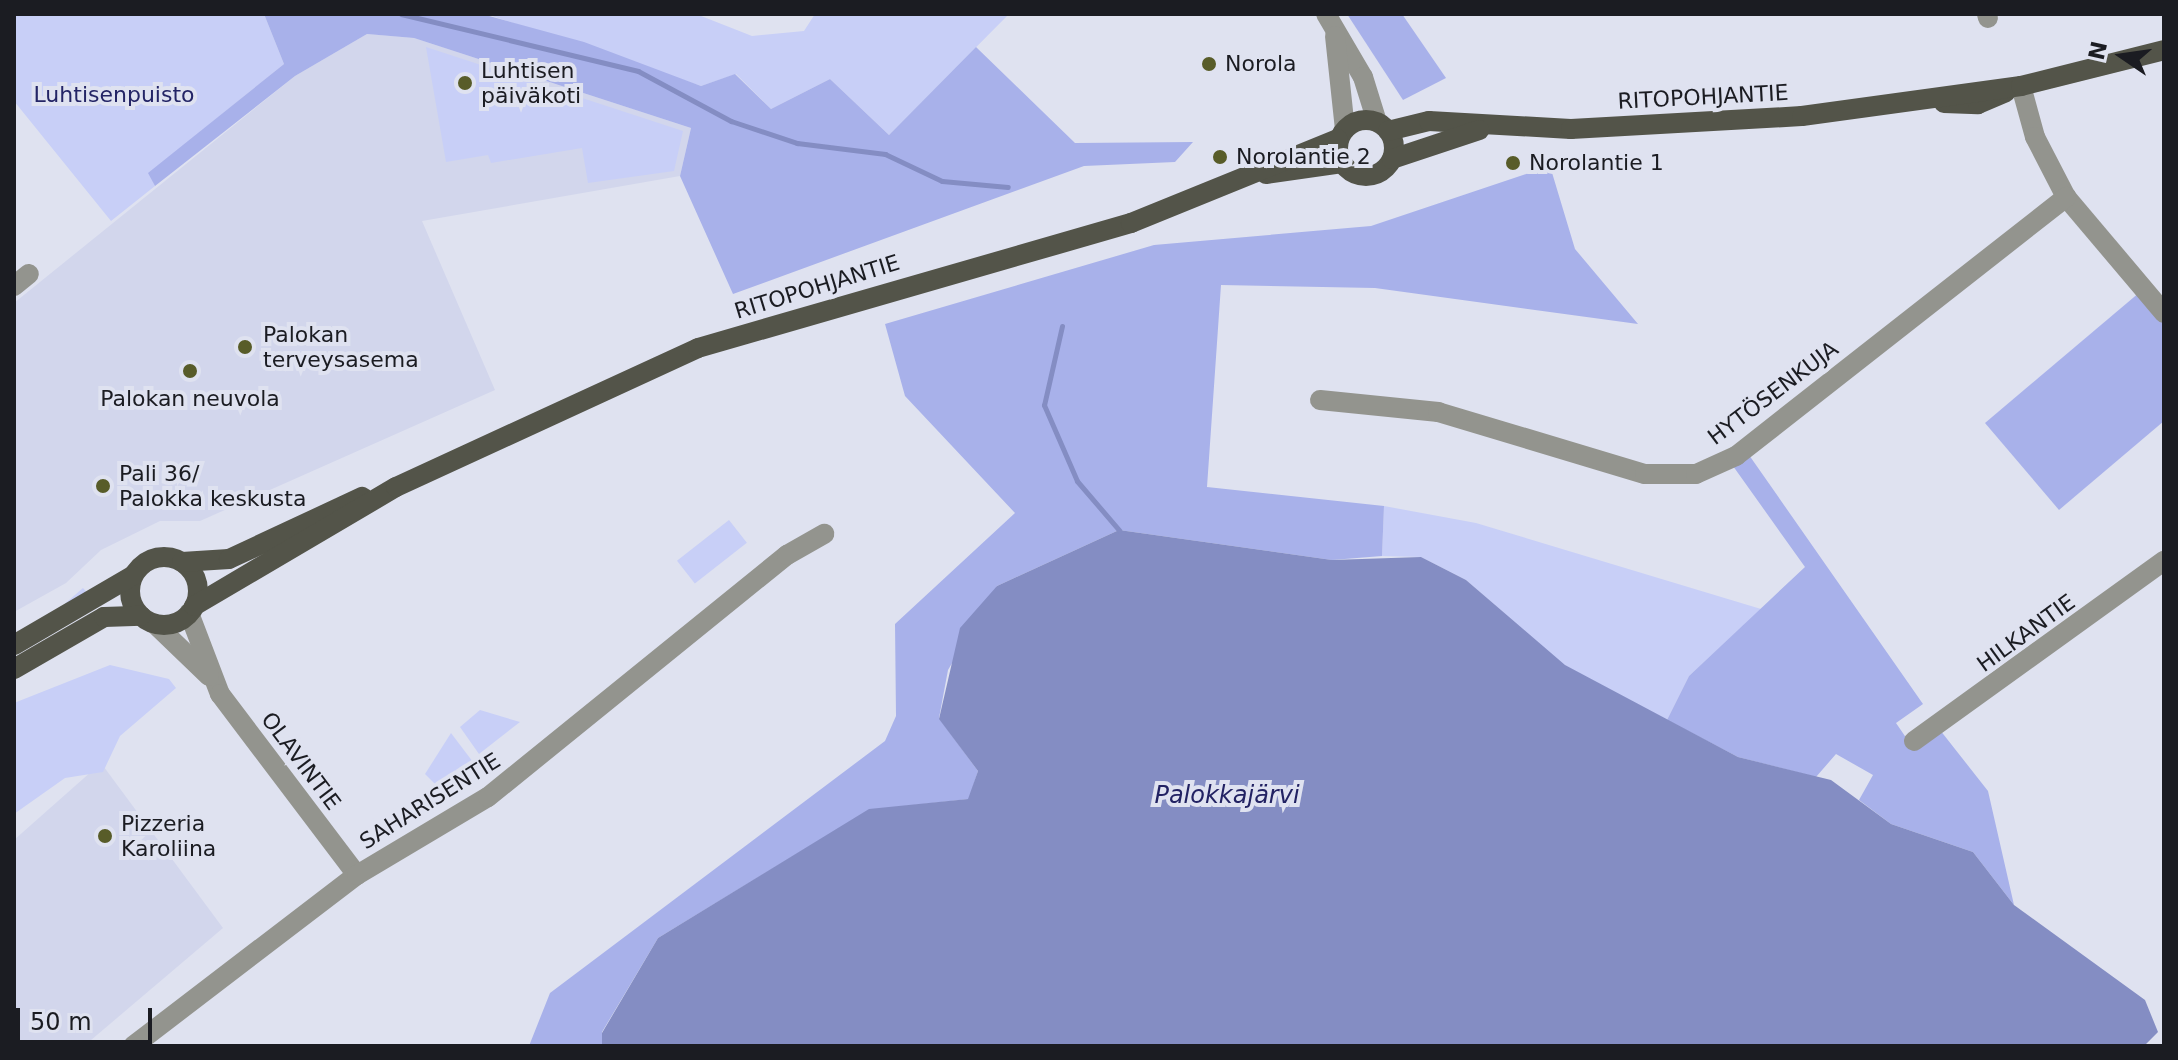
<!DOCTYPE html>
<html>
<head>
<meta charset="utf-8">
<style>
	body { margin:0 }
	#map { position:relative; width:2178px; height:1060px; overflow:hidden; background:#dfe2f0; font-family:"DejaVu Sans",sans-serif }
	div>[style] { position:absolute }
	.built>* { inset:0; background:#d2d6ec }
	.green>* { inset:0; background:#c8cff7; transform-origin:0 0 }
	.forest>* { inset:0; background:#a8b1ea }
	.water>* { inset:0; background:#848dc3 }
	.stream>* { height:5px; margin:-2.5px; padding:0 2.5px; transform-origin:2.5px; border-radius:2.5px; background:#848dc3 }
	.minor>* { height:20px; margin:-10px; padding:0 10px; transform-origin:10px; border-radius:10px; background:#93948e }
	.major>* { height:20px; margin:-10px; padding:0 10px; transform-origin:10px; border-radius:10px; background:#535449 }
	.major>.ring { margin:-10px; padding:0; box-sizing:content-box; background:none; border:20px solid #535449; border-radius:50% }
	.dots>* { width:22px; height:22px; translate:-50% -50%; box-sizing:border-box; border:4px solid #dfe2f0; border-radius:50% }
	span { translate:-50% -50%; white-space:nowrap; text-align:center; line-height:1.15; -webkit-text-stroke:8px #dfe2f0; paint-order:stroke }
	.poi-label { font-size:22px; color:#1b1c22 }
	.left { translate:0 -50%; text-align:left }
	.park-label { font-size:22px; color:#242566 }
	.street-label { font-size:22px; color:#1b1c22 }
	.water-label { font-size:24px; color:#222263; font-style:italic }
	.frame { position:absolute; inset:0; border:16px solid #1b1c22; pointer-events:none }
	.north { position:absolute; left:2082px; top:16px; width:80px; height:80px; -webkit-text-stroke:6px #dfe2f0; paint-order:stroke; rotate:283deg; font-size:22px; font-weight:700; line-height:32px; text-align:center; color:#1b1c22 }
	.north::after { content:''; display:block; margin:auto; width:28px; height:36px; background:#1b1c22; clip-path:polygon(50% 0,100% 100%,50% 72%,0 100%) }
	.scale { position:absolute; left:16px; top:1008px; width:136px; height:36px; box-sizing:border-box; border:4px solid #1b1c22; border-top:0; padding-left:10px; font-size:24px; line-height:28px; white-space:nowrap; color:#1b1c22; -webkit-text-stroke:6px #dfe2f0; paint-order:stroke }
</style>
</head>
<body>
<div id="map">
	<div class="built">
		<i style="clip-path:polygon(367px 34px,414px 38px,691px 128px,680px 176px,422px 221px,495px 390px,200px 521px,160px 521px,101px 550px,66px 583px,14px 612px,14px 303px,295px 76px)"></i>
		<i style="clip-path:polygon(101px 763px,223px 928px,84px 1046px,14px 1046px,14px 840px)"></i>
	</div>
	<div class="green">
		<i style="clip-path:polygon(14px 14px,264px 14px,284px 64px,149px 173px,155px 186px,111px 221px,14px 101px)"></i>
		<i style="clip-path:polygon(486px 14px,696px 14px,752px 36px,804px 31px,815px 14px,1009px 14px,889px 135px,830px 79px,771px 109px,736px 74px,701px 86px)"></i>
		<i style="clip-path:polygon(426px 47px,683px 131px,674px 171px,588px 183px,582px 148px,491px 163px,488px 155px,446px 162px)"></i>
		<i style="clip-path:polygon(1384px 506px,1476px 523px,1761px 609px,1689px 676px,1667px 720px,1564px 665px,1466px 580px,1421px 557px,1382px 556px)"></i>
		<i style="left:729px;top:520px;width:29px;height:66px;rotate:52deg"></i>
		<i style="left:83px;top:588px;width:9px;height:79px;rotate:49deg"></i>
		<i style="clip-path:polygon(110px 665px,169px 679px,176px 688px,120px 736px,103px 772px,65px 778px,14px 814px,14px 703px)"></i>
		<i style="clip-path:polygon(480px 710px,520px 722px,479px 754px,460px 727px)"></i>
		<i style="clip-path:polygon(451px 733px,476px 766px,440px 789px,425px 774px)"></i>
	</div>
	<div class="forest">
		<i style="clip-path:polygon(264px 14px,482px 14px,584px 42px,701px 86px,735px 74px,771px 109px,830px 79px,889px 135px,976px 47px,1075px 143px,1193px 142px,1175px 162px,1084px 166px,733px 294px,680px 176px,691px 128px,414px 38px,367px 34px,295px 76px,155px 186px,148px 173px,284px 64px)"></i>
		<i style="clip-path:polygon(1347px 14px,1402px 14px,1446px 78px,1403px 100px)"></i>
		<i style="clip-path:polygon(1550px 166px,1575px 249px,1638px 324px,1375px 288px,1221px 285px,1207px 487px,1384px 506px,1382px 556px,1332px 560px,1119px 530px,997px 586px,948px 670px,939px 718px,978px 771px,969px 799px,869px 810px,658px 938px,602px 1032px,602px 1046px,529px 1046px,550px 993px,885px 741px,896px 716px,895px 624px,1015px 513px,905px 396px,885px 324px,1154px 245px,1371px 226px)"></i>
		<i style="clip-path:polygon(2140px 292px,2164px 322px,2164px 421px,2059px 510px,1985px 423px)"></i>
		<i style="clip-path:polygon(1749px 455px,1923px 704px,1896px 723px,1909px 742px,1940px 730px,1988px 791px,2014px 905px,1973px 852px,1891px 824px,1859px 800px,1873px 775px,1836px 754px,1816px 777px,1738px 757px,1667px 720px,1689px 676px,1805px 567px,1733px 466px)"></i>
	</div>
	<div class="water">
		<i style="clip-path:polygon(1119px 530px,1332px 560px,1421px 557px,1466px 580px,1565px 665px,1738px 757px,1831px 780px,1891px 824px,1973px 852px,2014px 905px,2145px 1000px,2158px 1032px,2144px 1046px,602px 1046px,602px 1033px,658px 938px,869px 809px,968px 799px,978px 771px,939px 719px,960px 628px,997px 586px)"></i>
	</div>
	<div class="stream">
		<i style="left:401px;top:14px;width:244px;rotate:13.5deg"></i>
		<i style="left:638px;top:71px;width:106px;rotate:28.3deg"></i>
		<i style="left:731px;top:121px;width:70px;rotate:18.4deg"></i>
		<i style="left:797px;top:143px;width:89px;rotate:7.1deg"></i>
		<i style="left:885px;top:154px;width:63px;rotate:25.3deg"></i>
		<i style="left:942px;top:181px;width:66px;rotate:5.2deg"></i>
		<i style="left:1062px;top:326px;width:81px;rotate:102.8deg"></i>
		<i style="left:1044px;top:405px;width:83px;rotate:66.5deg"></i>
		<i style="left:1077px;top:481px;width:65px;rotate:49.4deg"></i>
	</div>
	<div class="minor">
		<i style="left:1326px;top:14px;width:73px;rotate:59.6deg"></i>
		<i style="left:1363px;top:77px;width:47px;rotate:72.7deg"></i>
		<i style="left:1987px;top:14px;width:4px;rotate:76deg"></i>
		<i style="left:1335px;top:36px;width:94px;rotate:83.9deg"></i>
		<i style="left:2021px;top:86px;width:53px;rotate:74.6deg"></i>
		<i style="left:2035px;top:137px;width:68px;rotate:62.7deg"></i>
		<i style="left:2066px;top:197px;width:152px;rotate:49.8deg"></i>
		<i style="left:14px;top:286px;width:19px;rotate:-39deg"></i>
		<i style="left:1320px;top:400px;width:119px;rotate:5.8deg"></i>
		<i style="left:1438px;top:412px;width:216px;rotate:16.7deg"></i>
		<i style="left:1645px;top:474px;width:51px"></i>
		<i style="left:1696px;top:474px;width:44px;rotate:-24.2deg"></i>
		<i style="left:1736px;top:456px;width:420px;rotate:-38.1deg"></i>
		<i style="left:189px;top:613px;width:87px;rotate:69.1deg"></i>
		<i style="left:220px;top:694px;width:227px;rotate:52.9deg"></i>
		<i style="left:155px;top:624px;width:75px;rotate:43.9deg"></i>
		<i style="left:1914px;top:741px;width:308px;rotate:-35.8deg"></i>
		<i style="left:133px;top:1046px;width:282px;rotate:-37.4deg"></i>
		<i style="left:357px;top:875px;width:152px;rotate:-30.8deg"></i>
		<i style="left:488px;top:797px;width:385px;rotate:-39deg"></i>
		<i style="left:787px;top:555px;width:43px;rotate:-29.6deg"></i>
	</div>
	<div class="major">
		<i style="left:1944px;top:103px;width:34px;rotate:2deg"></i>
		<i style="left:1978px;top:104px;width:30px;rotate:-23deg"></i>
		<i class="ring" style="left:1338px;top:120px;width:36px;height:36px"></i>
		<i style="left:1388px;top:131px;width:42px;rotate:-13.7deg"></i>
		<i style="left:1429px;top:121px;width:142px;rotate:3.2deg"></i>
		<i style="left:1571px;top:129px;width:231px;rotate:-3.2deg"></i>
		<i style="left:1802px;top:116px;width:221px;rotate:-7.8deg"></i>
		<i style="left:2021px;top:86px;width:147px;rotate:-14.1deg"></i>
		<i style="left:1392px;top:159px;width:92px;rotate:-18.4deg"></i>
		<i style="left:1266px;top:174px;width:77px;rotate:-8.2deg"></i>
		<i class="ring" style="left:130px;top:557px;width:48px;height:48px"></i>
		<i style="left:182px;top:562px;width:47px;rotate:-3.7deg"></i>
		<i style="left:229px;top:559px;width:147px;rotate:-25deg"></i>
		<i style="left:194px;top:606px;width:234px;rotate:-30.5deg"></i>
		<i style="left:396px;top:487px;width:332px;rotate:-24.7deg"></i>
		<i style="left:698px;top:348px;width:451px;rotate:-16.1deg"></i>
		<i style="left:1131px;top:223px;width:223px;rotate:-22.1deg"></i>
		<i style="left:14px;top:645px;width:137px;rotate:-30.3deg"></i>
		<i style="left:14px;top:669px;width:104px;rotate:-30deg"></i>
		<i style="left:104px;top:617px;width:37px;rotate:-2deg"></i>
	</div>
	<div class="dots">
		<i style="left:1209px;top:64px;background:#585c29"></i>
		<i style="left:465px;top:83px;background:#585c29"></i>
		<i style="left:1220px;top:157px;background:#585c29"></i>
		<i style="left:1513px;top:163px;background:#585c29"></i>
		<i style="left:245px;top:347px;background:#585c29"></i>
		<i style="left:190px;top:371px;background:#585c29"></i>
		<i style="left:103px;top:486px;background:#585c29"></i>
		<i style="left:105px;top:836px;background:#585c29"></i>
	</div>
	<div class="poi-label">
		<span class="left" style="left:1225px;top:64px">Norola</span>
		<span class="left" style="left:481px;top:83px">Luhtisen<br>päiväkoti</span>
		<span class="left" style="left:1236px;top:157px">Norolantie 2</span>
		<span class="left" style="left:1529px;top:163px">Norolantie 1</span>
		<span class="left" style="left:263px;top:347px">Palokan<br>terveysasema</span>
		<span style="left:190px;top:399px">Palokan neuvola</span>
		<span class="left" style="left:119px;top:486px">Pali 36/<br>Palokka keskusta</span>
		<span class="left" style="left:121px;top:836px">Pizzeria<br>Karoliina</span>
	</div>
	<div class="park-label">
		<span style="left:114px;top:95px">Luhtisenpuisto</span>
	</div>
	<div class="street-label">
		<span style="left:1703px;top:97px;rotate:-3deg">RITOPOHJANTIE</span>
		<span style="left:817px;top:287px;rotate:-17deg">RITOPOHJANTIE</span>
		<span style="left:1773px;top:393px;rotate:-37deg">HYTÖSENKUJA</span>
		<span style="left:2026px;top:633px;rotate:-36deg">HILKANTIE</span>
		<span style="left:301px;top:761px;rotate:53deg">OLAVINTIE</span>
		<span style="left:430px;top:801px;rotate:-32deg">SAHARISENTIE</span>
	</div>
	<div class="water-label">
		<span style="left:1227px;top:796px">Palokkajärvi</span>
	</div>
	<div class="frame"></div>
	<div class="north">N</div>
	<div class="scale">50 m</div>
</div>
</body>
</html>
